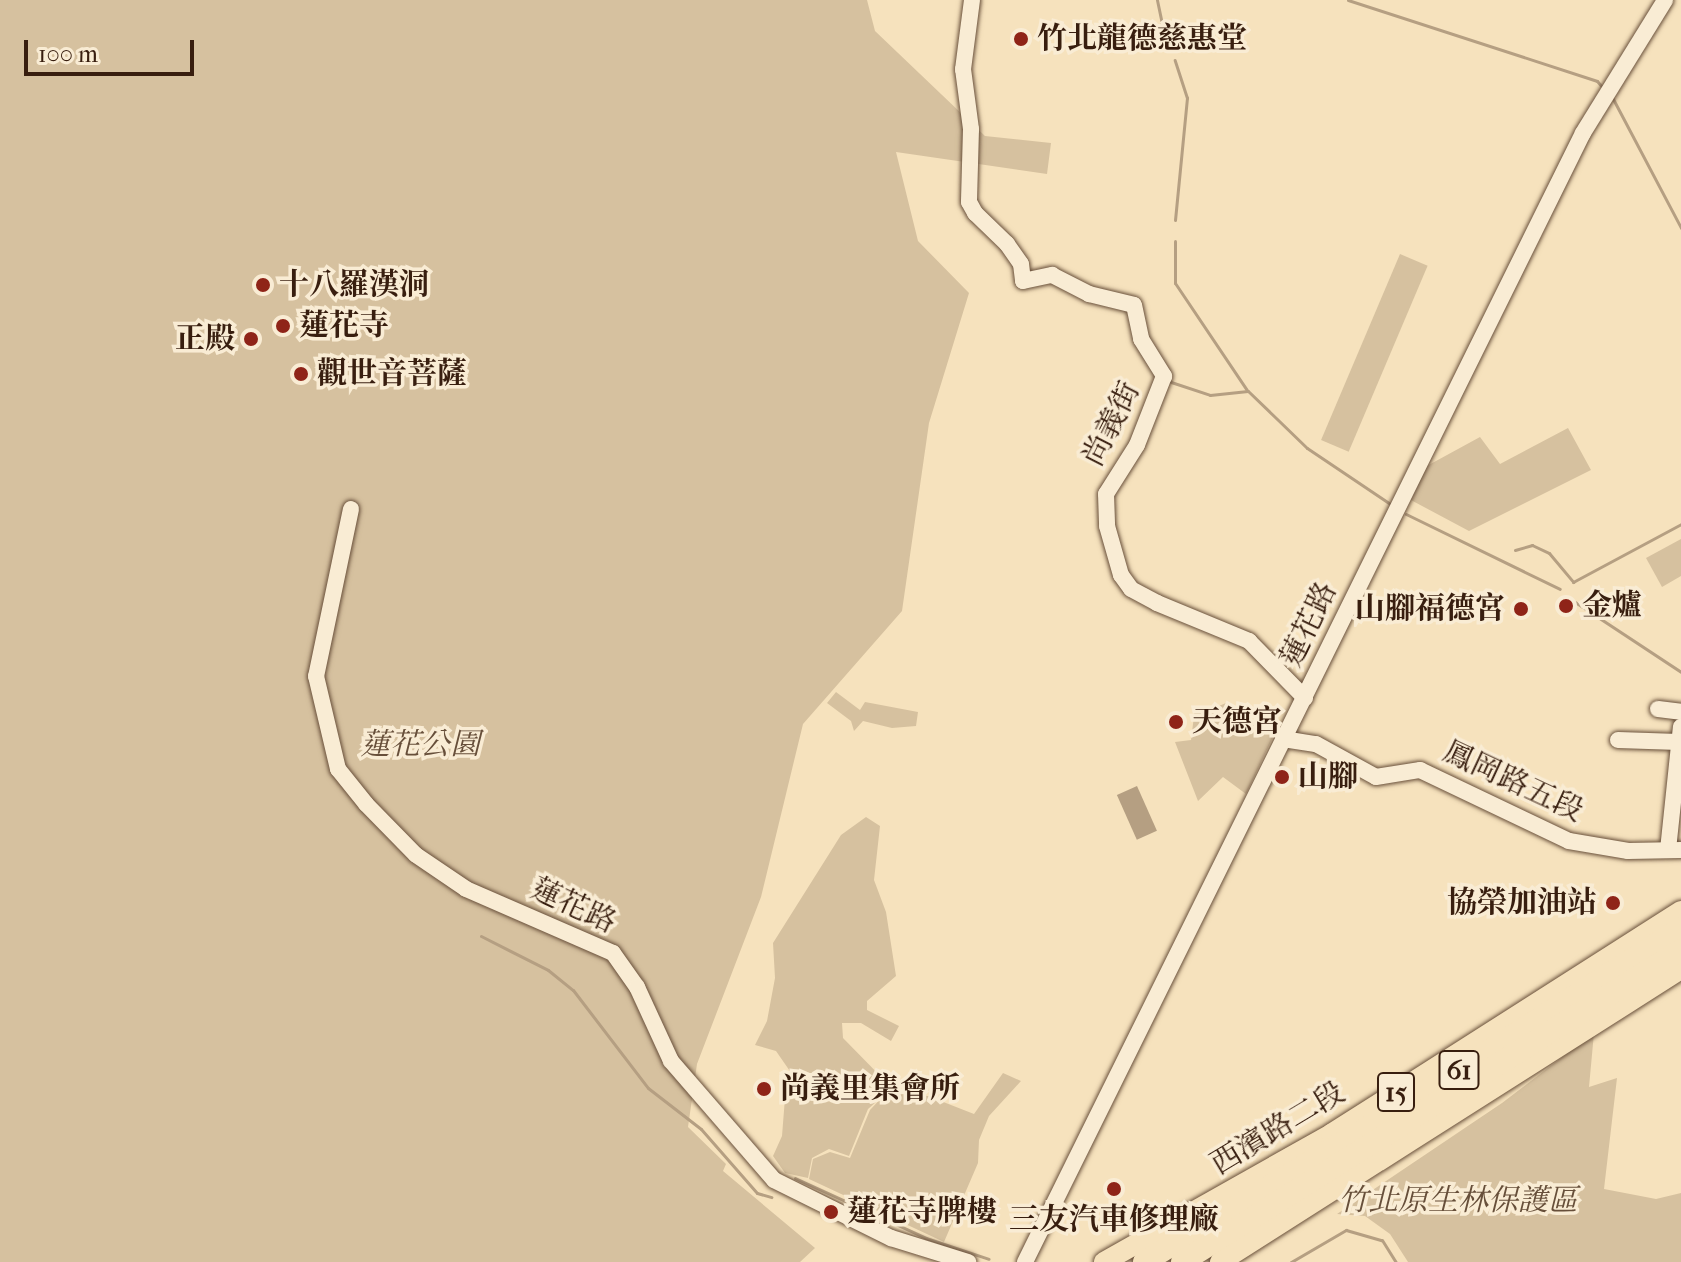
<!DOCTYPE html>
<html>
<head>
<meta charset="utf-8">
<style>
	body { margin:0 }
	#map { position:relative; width:1681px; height:1262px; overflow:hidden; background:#f6e2bd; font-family:"IM FELL French Canon","Noto Serif TC",serif }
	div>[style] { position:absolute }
	.green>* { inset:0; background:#d6c19f; transform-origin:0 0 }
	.water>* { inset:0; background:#b59f82; transform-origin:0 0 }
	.stream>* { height:3px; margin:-1.5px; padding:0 1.5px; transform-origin:1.5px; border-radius:1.5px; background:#b59f82 }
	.roads { filter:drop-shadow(0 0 2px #684f3a) drop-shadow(0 0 2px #684f3a) }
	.minor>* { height:16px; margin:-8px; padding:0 8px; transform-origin:8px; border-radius:8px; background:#f9ecd4 }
	.major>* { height:20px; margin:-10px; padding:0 10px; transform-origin:10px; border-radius:10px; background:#f6e2bd }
	.highway>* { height:22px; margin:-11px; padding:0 11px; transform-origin:11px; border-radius:11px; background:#f6e2bd }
	.dots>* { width:22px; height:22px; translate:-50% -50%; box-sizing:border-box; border:4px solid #f9ecd4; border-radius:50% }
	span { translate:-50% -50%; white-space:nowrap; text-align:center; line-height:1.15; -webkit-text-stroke:7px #f9ecd4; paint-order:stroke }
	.shield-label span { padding:2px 6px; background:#f9ecd4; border:2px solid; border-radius:6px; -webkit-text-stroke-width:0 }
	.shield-label { font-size:28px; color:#381e0f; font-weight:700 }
	.poi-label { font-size:30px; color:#381e0f; font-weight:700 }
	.left { translate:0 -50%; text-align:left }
	.right { translate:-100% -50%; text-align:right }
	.street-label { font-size:30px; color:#381e0f }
	.park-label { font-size:30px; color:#674f3a; font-style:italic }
	.scale { position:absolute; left:24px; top:40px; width:170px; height:36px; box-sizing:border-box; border:4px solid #381e0f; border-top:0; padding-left:10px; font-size:24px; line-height:28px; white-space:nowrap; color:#381e0f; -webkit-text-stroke:6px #f9ecd4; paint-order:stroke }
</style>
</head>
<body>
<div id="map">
	<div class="green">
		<i style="clip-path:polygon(0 0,867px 0,875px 31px,985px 136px,1051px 143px,1047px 174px,896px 152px,918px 241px,969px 293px,929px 423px,902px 611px,803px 724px,761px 897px,697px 1064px,688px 1127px,726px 1164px,723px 1171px,815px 1248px,800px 1262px,0 1262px)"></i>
		<i style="left:1400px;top:254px;width:30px;height:202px;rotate:23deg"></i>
		<i style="clip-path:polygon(1568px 428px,1591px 470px,1469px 531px,1409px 499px,1425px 467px,1480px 437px,1500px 464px)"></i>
		<i style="clip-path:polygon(1681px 539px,1681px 576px,1662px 587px,1646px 558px)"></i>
		<i style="clip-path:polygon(836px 692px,860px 710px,865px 702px,918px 712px,916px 726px,892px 728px,863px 721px,854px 731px,851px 721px,827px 703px)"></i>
		<i style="clip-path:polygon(1228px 702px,1250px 725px,1280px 722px,1246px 794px,1223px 777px,1198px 801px,1175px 742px,1191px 740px,1195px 708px,1208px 711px)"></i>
		<i style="clip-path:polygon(866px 817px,880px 826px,874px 880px,886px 912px,896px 976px,867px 1001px,867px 1010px,899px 1026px,891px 1041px,861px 1023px,842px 1023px,843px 1038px,892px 1088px,868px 1109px,849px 1156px,829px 1149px,812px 1158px,808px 1178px,785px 1173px,773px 1156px,782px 1136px,786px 1085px,794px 1077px,776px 1051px,755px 1045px,767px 1021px,775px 978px,773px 943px,841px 835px)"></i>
		<i style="clip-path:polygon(1594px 1033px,1589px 1087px,1617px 1078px,1604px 1189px,1656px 1199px,1681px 1193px,1681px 1262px,1408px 1262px,1390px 1234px,1365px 1216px,1337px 1214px,1502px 1103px)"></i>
		<i style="clip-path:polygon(1003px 1073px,1021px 1081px,989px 1116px,979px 1140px,978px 1163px,944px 1242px,809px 1179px,813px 1159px,830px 1152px,850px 1158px,870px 1110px,886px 1093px,928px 1096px,974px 1114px)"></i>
	</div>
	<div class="water">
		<i style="left:1137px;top:786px;width:49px;height:22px;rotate:66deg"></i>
	</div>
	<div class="stream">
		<i style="left:1157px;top:0;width:44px;rotate:78.2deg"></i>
		<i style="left:1348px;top:0;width:262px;rotate:18deg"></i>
		<i style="left:1597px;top:81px;width:11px;rotate:49deg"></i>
		<i style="left:1612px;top:97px;width:148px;rotate:62.2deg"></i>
		<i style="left:1175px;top:220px;width:123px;rotate:-84.4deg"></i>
		<i style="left:1187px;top:98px;width:40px;rotate:-108deg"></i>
		<i style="left:1175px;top:241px;width:42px;rotate:90deg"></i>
		<i style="left:1175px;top:283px;width:129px;rotate:56.1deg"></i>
		<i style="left:1171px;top:382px;width:41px;rotate:18.4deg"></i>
		<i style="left:1210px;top:395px;width:38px;rotate:-6deg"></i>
		<i style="left:1248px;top:391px;width:82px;rotate:44deg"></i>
		<i style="left:1307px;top:448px;width:99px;rotate:33.9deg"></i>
		<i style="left:1406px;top:514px;width:171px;rotate:26deg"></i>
		<i style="left:1515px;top:550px;width:18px;rotate:-16deg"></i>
		<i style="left:1532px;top:545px;width:19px;rotate:25deg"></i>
		<i style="left:1549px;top:553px;width:38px;rotate:50deg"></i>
		<i style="left:1573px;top:582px;width:123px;rotate:-28.2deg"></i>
		<i style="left:1575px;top:602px;width:127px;rotate:33.4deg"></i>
		<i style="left:481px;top:936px;width:75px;rotate:26.9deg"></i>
		<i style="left:548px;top:970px;width:32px;rotate:39deg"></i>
		<i style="left:573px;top:990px;width:123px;rotate:52.6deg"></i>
		<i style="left:648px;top:1088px;width:67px;rotate:37.7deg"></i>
		<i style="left:701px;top:1129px;width:85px;rotate:48.8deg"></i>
		<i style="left:757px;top:1193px;width:15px;rotate:16deg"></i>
		<i style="left:795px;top:1178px;width:144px;rotate:24.6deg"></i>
		<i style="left:926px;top:1238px;width:66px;rotate:18.4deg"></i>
		<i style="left:1291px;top:1262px;width:64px;rotate:-30.2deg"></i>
		<i style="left:1346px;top:1230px;width:37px;rotate:16deg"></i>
		<i style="left:1382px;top:1240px;width:26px;rotate:58deg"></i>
	</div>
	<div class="roads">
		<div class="minor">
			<i style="left:972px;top:0;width:70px;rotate:97.4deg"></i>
			<i style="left:963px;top:69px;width:61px;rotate:82.4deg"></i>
			<i style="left:971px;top:129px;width:73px;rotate:91.6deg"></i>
			<i style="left:969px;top:202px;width:13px;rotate:61deg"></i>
			<i style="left:975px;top:213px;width:45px;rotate:44.1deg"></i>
			<i style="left:1007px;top:244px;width:24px;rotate:55deg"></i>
			<i style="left:1021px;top:264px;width:17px;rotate:83deg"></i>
			<i style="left:1023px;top:281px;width:30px;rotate:-12deg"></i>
			<i style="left:1052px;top:275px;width:42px;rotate:27.2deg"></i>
			<i style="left:1089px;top:294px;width:46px;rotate:13.7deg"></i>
			<i style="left:1134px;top:305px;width:35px;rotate:78deg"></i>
			<i style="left:1141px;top:339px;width:44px;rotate:58.1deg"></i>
			<i style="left:1164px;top:376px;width:74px;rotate:111.4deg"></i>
			<i style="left:1137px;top:445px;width:58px;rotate:122.3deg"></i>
			<i style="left:1106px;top:494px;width:32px;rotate:88deg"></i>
			<i style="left:1107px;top:526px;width:51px;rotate:74.1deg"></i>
			<i style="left:1121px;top:575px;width:17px;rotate:54deg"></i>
			<i style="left:1131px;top:589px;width:30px;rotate:28deg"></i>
			<i style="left:1157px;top:603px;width:100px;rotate:22.4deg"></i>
			<i style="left:1249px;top:641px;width:80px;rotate:45.5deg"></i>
			<i style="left:351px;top:509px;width:171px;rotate:101.8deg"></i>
			<i style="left:316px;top:676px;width:96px;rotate:76.7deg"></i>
			<i style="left:338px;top:769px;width:45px;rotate:51.3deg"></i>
			<i style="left:366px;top:804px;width:71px;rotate:45.6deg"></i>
			<i style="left:416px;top:855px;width:60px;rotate:34.2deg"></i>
			<i style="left:466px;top:889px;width:160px;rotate:23.5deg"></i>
			<i style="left:613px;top:953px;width:42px;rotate:54.8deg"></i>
			<i style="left:637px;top:987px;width:81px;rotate:65.3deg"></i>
			<i style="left:671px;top:1061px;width:157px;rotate:49.1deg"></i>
			<i style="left:774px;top:1180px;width:131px;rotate:26.4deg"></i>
			<i style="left:891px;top:1238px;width:81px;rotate:17.3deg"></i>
			<i style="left:1658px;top:709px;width:23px;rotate:7deg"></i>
			<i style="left:1283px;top:739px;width:33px;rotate:9deg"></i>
			<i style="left:1316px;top:744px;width:68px;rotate:28.8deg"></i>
			<i style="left:1376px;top:777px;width:45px;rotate:-9deg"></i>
			<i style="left:1420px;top:770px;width:165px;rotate:25.5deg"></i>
			<i style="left:1569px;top:841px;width:60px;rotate:9.6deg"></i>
			<i style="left:1628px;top:851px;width:53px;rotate:-1.1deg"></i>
			<i style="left:1618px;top:740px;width:61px;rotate:1.9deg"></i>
			<i style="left:1668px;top:850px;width:124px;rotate:-84deg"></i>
			<i style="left:1025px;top:1262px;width:1259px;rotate:-63.7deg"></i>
			<i style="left:1583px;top:133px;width:156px;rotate:-58.3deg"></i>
		</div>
		<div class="major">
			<i style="left:1104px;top:1262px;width:261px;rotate:-29.4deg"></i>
			<i style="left:1331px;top:1134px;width:415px;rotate:-32.5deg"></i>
			<i style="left:1220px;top:1262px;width:546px;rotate:-32.44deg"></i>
		</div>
		<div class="highway">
			<i style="left:1144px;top:1262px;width:294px;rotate:-31.1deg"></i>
			<i style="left:1396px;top:1110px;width:338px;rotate:-32.6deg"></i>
			<i style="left:1182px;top:1262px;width:589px;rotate:-32.02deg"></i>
		</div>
	</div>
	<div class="dots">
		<i style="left:1021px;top:39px;background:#8f2418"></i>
		<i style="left:263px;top:285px;background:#8f2418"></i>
		<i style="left:283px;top:326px;background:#8f2418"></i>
		<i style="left:251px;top:339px;background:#8f2418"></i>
		<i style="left:301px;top:374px;background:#8f2418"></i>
		<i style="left:1566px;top:606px;background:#8f2418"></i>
		<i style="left:1521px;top:609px;background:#8f2418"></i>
		<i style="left:1176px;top:722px;background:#8f2418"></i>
		<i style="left:1282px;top:777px;background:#8f2418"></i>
		<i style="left:1613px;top:903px;background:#8f2418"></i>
		<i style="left:764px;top:1089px;background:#8f2418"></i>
		<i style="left:1114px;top:1189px;background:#8f2418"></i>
		<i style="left:831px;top:1212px;background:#8f2418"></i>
	</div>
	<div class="shield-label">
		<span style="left:1459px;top:1070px">61</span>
		<span style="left:1396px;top:1092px">15</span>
	</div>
	<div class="poi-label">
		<span class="left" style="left:1037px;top:39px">竹北龍德慈惠堂</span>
		<span class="left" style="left:279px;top:285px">十八羅漢洞</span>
		<span class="left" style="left:299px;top:326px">蓮花寺</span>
		<span class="right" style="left:235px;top:339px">正殿</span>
		<span class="left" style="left:317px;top:374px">觀世音菩薩</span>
		<span class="left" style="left:1582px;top:606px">金爐</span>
		<span class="right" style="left:1505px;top:609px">山腳福德宮</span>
		<span class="left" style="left:1192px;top:722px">天德宮</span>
		<span class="left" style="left:1298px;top:777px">山腳</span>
		<span class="right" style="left:1597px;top:903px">協榮加油站</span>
		<span class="left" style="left:780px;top:1089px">尚義里集會所</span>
		<span class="left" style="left:847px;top:1212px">蓮花寺牌樓</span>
		<span style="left:1114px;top:1220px">三友汽車修理廠</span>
	</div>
	<div class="street-label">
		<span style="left:1112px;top:424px;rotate:-63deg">尚義街</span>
		<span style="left:1309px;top:625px;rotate:-64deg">蓮花路</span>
		<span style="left:1513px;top:782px;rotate:25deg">鳳岡路五段</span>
		<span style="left:573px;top:906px;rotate:25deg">蓮花路</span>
		<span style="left:1278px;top:1129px;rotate:-31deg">西濱路二段</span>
	</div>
	<div class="park-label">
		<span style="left:420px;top:745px">蓮花公園</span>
		<span style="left:1458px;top:1201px">竹北原生林保護區</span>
	</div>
	<div class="scale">100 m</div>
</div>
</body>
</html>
